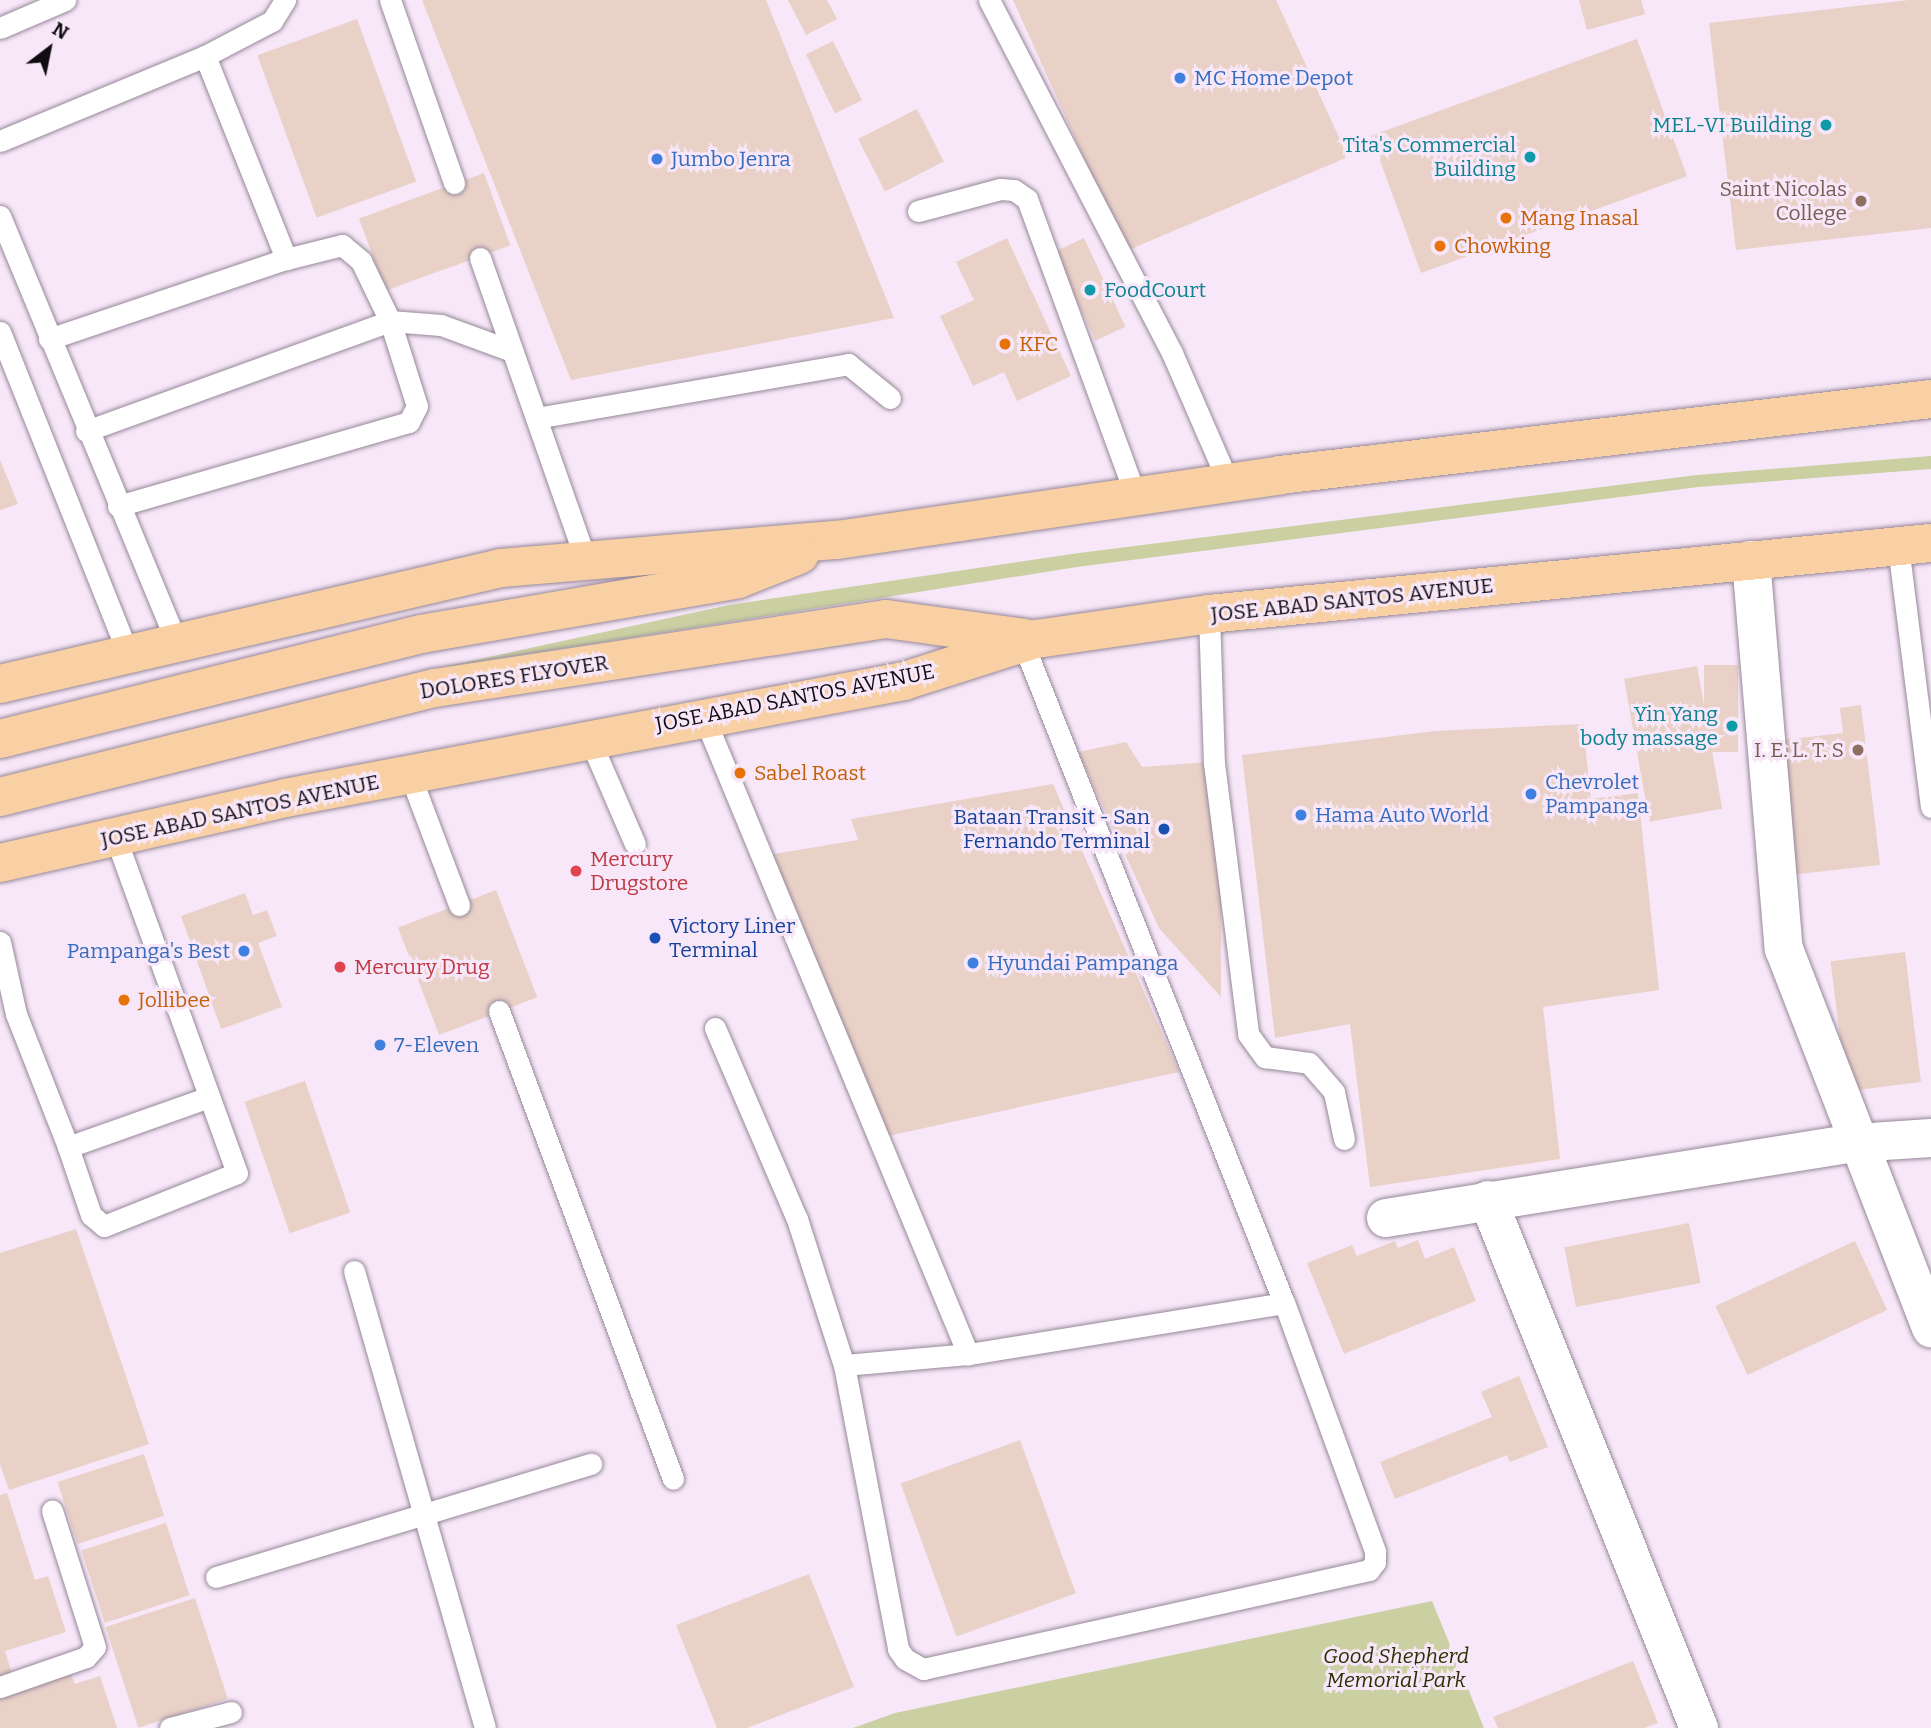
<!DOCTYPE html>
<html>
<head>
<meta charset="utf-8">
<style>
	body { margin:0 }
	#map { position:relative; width:1931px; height:1728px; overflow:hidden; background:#f7e7f9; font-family:Bitter,serif }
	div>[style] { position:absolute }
	.green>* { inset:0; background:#cbd0a2 }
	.building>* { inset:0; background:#e9d1c8; transform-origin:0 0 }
	.roads { filter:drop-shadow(0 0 2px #968899) drop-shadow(0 0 2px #968899) }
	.service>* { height:21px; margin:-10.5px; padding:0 10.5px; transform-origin:10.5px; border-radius:10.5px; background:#fff }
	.minor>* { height:38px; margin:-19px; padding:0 19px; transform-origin:19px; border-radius:19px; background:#fff }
	.trunk>* { height:38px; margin:-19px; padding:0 19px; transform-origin:19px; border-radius:19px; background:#f8d0a3 }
	.dots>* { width:19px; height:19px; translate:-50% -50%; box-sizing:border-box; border:4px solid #f7e7f9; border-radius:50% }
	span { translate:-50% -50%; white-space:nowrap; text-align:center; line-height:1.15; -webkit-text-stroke:6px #f7e7f9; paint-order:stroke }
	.shop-label { font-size:21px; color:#366cbe }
	.left { translate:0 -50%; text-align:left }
	.right { translate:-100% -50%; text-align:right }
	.culture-label { font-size:21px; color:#0d838f }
	.education-label { font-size:21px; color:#785e54 }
	.food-label { font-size:21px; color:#c56008 }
	.street-label { font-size:21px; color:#110c12 }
	.transit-label { font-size:21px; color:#164399 }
	.health-label { font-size:21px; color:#be3a42 }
	.park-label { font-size:21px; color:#2d3000; font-style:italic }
	.north { position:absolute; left:14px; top:14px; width:70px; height:70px; -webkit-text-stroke:5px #f7e7f9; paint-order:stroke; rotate:32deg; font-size:19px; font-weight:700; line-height:28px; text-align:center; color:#110c12 }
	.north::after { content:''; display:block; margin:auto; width:24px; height:32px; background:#110c12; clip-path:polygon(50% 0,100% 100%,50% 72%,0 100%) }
</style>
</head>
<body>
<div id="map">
	<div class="green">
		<i style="clip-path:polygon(1931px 456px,1931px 469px,1698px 487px,1077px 567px,438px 668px,729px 605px,1079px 553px,1697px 475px)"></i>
		<i style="clip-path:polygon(1432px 1601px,1484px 1728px,853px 1728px,895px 1713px)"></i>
	</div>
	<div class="building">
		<i style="clip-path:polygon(422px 0,766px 0,894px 318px,571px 380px)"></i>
		<i style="clip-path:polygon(788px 0,827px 0,837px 19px,806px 35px)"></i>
		<i style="clip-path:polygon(1013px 0,1276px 0,1348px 157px,1126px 251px)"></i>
		<i style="clip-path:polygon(1579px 0,1641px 0,1645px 14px,1587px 30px)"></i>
		<i style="clip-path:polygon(1909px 0,1931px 0,1931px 228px,1736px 250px,1709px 23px)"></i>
		<i style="left:357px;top:19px;width:173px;height:106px;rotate:70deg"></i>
		<i style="left:1637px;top:39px;width:146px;height:283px;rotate:70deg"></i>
		<i style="left:833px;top:41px;width:66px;height:30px;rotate:64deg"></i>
		<i style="left:917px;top:109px;width:59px;height:66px;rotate:63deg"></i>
		<i style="left:484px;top:173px;width:77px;height:133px;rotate:70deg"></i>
		<i style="clip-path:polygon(1007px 238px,1071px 376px,1017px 401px,1004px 372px,973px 386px,940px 316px,974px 300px,956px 262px)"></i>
		<i style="left:1084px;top:238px;width:98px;height:33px;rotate:65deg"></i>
		<i style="clip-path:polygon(0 460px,18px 504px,0 510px)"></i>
		<i style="left:1704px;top:665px;width:34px;height:87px"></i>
		<i style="left:1697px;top:666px;width:145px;height:74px;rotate:80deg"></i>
		<i style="clip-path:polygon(1861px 705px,1880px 865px,1789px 875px,1773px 741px,1843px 733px,1840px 708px)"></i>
		<i style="clip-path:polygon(1583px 724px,1591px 799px,1638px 793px,1659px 990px,1543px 1007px,1560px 1159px,1370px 1187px,1350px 1024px,1275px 1038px,1242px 755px,1435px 731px)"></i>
		<i style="clip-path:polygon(1126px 742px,1142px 767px,1209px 762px,1221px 890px,1221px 997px,1159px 928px,1078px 752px)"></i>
		<i style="clip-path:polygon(1053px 784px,1179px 1072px,888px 1136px,768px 855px,858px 840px,851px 819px)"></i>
		<i style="left:496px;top:890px;width:115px;height:105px;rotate:69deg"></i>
		<i style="clip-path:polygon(245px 893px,253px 915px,267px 910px,277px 936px,258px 943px,282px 1007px,221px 1029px,181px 916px)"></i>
		<i style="left:1905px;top:952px;width:131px;height:75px;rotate:83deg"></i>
		<i style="left:305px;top:1081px;width:139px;height:64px;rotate:71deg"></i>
		<i style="left:1689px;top:1223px;width:61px;height:127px;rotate:79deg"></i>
		<i style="clip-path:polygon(76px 1229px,149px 1444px,9px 1490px,0 1464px,0 1253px)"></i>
		<i style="clip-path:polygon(1418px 1240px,1425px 1259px,1454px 1247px,1476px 1301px,1344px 1354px,1307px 1263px,1352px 1245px,1357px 1256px,1395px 1241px,1398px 1248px)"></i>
		<i style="left:1855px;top:1241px;width:76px;height:154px;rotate:65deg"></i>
		<i style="clip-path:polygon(1519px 1376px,1548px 1447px,1510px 1462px,1507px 1455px,1395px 1499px,1380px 1462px,1492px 1417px,1481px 1392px)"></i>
		<i style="left:1020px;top:1440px;width:163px;height:127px;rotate:70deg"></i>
		<i style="left:144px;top:1454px;width:65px;height:91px;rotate:72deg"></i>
		<i style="clip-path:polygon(7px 1493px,35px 1580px,48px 1576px,66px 1632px,5px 1651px,12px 1674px,0 1678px,0 1495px)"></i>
		<i style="left:166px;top:1523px;width:76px;height:89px;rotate:72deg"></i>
		<i style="clip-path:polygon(809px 1574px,854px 1687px,747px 1728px,717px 1728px,676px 1625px)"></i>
		<i style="left:195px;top:1598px;width:106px;height:94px;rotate:72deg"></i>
		<i style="clip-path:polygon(1633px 1661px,1658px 1723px,1644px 1728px,1498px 1728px,1493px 1717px)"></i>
		<i style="clip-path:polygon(71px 1674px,75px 1684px,100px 1676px,117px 1728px,0 1728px,0 1697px)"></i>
	</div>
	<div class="roads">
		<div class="service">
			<i style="left:390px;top:0;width:194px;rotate:70.7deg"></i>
			<i style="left:989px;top:0;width:398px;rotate:62.6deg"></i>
			<i style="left:1172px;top:353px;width:141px;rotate:66.5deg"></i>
			<i style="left:0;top:28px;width:71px;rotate:-23.3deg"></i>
			<i style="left:205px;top:56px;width:219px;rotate:68.2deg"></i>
			<i style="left:0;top:141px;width:222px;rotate:-22.5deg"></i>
			<i style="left:205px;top:56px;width:76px;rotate:-27.6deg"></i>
			<i style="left:272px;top:21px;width:25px;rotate:-58deg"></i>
			<i style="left:918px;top:211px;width:85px;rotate:-15deg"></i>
			<i style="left:1000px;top:189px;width:14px;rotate:4deg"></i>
			<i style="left:1014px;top:190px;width:16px;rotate:35deg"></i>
			<i style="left:1027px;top:199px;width:314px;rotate:69.9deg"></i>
			<i style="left:0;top:216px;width:460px;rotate:67.5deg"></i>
			<i style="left:480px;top:258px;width:320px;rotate:70.7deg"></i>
			<i style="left:0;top:332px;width:346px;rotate:68.3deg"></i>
			<i style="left:49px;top:339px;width:250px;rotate:-18.7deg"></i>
			<i style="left:286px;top:259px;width:58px;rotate:-14deg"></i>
			<i style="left:342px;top:245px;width:25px;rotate:40deg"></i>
			<i style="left:361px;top:261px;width:67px;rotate:64.2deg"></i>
			<i style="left:390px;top:321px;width:51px;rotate:4.5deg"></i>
			<i style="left:441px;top:325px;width:76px;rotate:20.1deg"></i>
			<i style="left:536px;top:418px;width:317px;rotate:-9.8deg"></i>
			<i style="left:848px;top:364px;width:54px;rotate:39deg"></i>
			<i style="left:86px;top:431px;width:323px;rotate:-19.9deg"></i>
			<i style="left:390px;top:321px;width:89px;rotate:72.4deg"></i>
			<i style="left:417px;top:406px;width:18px;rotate:117deg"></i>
			<i style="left:409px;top:422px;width:303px;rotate:163.9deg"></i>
			<i style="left:1898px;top:546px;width:263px;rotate:82.8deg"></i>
			<i style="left:1209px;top:614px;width:149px;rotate:88.1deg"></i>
			<i style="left:1214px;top:763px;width:273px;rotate:82.8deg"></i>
			<i style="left:1248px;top:1034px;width:29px;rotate:54deg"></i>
			<i style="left:1265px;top:1057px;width:44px;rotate:7.8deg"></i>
			<i style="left:1309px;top:1063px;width:38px;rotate:49deg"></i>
			<i style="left:1334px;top:1092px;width:48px;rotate:78deg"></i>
			<i style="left:1023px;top:643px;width:710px;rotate:68.42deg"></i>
			<i style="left:704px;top:717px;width:690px;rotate:67.49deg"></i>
			<i style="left:968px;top:1354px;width:124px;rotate:174.9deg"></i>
			<i style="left:844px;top:1365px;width:289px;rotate:79.2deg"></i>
			<i style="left:898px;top:1649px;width:12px;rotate:55deg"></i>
			<i style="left:905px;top:1659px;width:21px;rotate:29deg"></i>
			<i style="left:923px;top:1669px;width:457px;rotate:-12.5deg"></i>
			<i style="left:1369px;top:1570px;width:10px;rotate:-53deg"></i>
			<i style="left:1375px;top:1562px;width:11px;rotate:-90deg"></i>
			<i style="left:1375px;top:1551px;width:264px;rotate:-110.1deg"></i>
			<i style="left:1284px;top:1303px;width:320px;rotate:170.8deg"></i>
			<i style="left:590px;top:740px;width:113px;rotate:66.6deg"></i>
			<i style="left:410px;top:775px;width:139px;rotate:69.3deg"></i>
			<i style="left:0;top:942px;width:74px;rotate:77.5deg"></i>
			<i style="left:16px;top:1014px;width:143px;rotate:68.6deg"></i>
			<i style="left:68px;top:1147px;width:150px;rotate:-19.5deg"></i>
			<i style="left:499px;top:1011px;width:499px;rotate:69.6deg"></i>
			<i style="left:715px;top:1028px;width:208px;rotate:66.8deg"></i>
			<i style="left:797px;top:1219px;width:153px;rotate:72.2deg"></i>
			<i style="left:68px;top:1147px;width:72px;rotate:71.3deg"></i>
			<i style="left:91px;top:1215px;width:17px;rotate:40deg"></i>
			<i style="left:104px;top:1226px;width:143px;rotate:-21.7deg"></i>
			<i style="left:237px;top:1173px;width:356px;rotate:-109.9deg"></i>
			<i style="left:354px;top:1271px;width:475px;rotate:74deg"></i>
			<i style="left:216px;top:1577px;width:392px;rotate:-16.8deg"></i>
			<i style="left:0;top:1687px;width:91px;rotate:-19.2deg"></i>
			<i style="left:86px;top:1657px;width:13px;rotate:-48deg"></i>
			<i style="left:95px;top:1647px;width:143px;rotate:-107.5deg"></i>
			<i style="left:170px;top:1728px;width:63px;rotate:-14.7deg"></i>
		</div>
		<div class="minor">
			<i style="left:1751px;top:560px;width:390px;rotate:85.2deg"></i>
			<i style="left:1784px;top:949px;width:407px;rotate:68.8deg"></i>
			<i style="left:1488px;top:1200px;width:569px;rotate:68.22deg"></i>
			<i style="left:1386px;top:1218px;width:476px;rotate:-9.1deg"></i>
			<i style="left:1856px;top:1143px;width:75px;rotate:-3.8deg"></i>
		</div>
		<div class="trunk">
			<i style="left:0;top:684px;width:514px;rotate:-13.04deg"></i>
			<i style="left:501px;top:568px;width:337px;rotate:-4.8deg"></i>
			<i style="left:837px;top:540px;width:448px;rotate:-8.3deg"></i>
			<i style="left:1280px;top:475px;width:655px;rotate:-6.66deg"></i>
			<i style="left:0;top:739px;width:434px;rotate:-14deg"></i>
			<i style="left:421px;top:634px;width:322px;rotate:-9.8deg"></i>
			<i style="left:738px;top:579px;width:66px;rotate:-21.5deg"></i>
			<i style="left:0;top:797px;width:448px;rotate:-14.1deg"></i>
			<i style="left:435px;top:688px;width:456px;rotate:-8.7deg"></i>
			<i style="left:886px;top:619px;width:139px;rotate:7.8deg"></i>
			<i style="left:0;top:863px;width:292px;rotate:-12.8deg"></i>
			<i style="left:285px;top:798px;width:630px;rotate:-10.7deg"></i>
			<i style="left:904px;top:681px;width:139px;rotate:-17.7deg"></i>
			<i style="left:1036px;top:639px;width:175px;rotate:-8.2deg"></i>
			<i style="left:1209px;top:614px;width:725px;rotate:-5.62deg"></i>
		</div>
	</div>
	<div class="dots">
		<i style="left:1180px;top:78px;background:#3f7fe0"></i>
		<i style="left:1826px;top:125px;background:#0f9aa8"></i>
		<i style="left:1530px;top:157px;background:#0f9aa8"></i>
		<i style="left:657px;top:159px;background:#3f7fe0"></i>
		<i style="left:1861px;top:201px;background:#8d6e63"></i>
		<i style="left:1506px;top:218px;background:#e8710a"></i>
		<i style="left:1440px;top:246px;background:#e8710a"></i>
		<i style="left:1090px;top:290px;background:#0f9aa8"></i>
		<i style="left:1005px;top:344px;background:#e8710a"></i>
		<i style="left:1732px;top:726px;background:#0f9aa8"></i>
		<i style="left:1858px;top:750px;background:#8d6e63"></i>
		<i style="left:740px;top:773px;background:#e8710a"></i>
		<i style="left:1531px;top:794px;background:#3f7fe0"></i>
		<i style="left:1301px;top:815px;background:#3f7fe0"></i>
		<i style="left:1164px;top:829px;background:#1a4fb4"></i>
		<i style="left:576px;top:871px;background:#e0444e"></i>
		<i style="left:655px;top:938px;background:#1a4fb4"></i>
		<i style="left:244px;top:951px;background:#3f7fe0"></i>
		<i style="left:973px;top:963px;background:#3f7fe0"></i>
		<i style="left:340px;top:967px;background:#e0444e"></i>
		<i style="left:124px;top:1000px;background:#e8710a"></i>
		<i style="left:380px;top:1045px;background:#3f7fe0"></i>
	</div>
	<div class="shop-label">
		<span class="left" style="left:1194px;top:78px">MC Home Depot</span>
		<span class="left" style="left:671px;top:159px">Jumbo Jenra</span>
		<span class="left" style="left:1545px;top:794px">Chevrolet<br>Pampanga</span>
		<span class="left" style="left:1315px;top:815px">Hama Auto World</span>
		<span class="right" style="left:230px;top:951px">Pampanga's Best</span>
		<span class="left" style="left:987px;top:963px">Hyundai Pampanga</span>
		<span class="left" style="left:394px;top:1045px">7-Eleven</span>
	</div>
	<div class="culture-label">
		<span class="right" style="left:1812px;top:125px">MEL-VI Building</span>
		<span class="right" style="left:1516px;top:157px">Tita's Commercial<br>Building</span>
		<span class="left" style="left:1104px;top:290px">FoodCourt</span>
		<span class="right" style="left:1718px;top:726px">Yin Yang<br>body massage</span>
	</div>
	<div class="education-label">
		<span class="right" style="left:1847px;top:201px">Saint Nicolas<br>College</span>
		<span class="right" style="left:1844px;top:750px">I. E. L. T. S</span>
	</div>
	<div class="food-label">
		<span class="left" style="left:1520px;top:218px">Mang Inasal</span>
		<span class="left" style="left:1454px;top:246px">Chowking</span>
		<span class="left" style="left:1019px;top:344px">KFC</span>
		<span class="left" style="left:754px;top:773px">Sabel Roast</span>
		<span class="left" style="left:138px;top:1000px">Jollibee</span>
	</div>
	<div class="street-label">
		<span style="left:1352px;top:600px;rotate:-6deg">JOSE ABAD SANTOS AVENUE</span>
		<span style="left:514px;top:677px;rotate:-9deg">DOLORES FLYOVER</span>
		<span style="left:795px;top:698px;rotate:-11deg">JOSE ABAD SANTOS AVENUE</span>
		<span style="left:240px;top:811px;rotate:-12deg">JOSE ABAD SANTOS AVENUE</span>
	</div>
	<div class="transit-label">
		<span class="right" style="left:1150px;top:829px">Bataan Transit - San<br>Fernando Terminal</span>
		<span class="left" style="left:669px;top:938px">Victory Liner<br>Terminal</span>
	</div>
	<div class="health-label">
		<span class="left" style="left:590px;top:871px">Mercury<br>Drugstore</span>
		<span class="left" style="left:354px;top:967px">Mercury Drug</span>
	</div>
	<div class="park-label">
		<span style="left:1396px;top:1668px">Good Shepherd<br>Memorial Park</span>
	</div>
	<div class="north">N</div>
</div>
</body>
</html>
